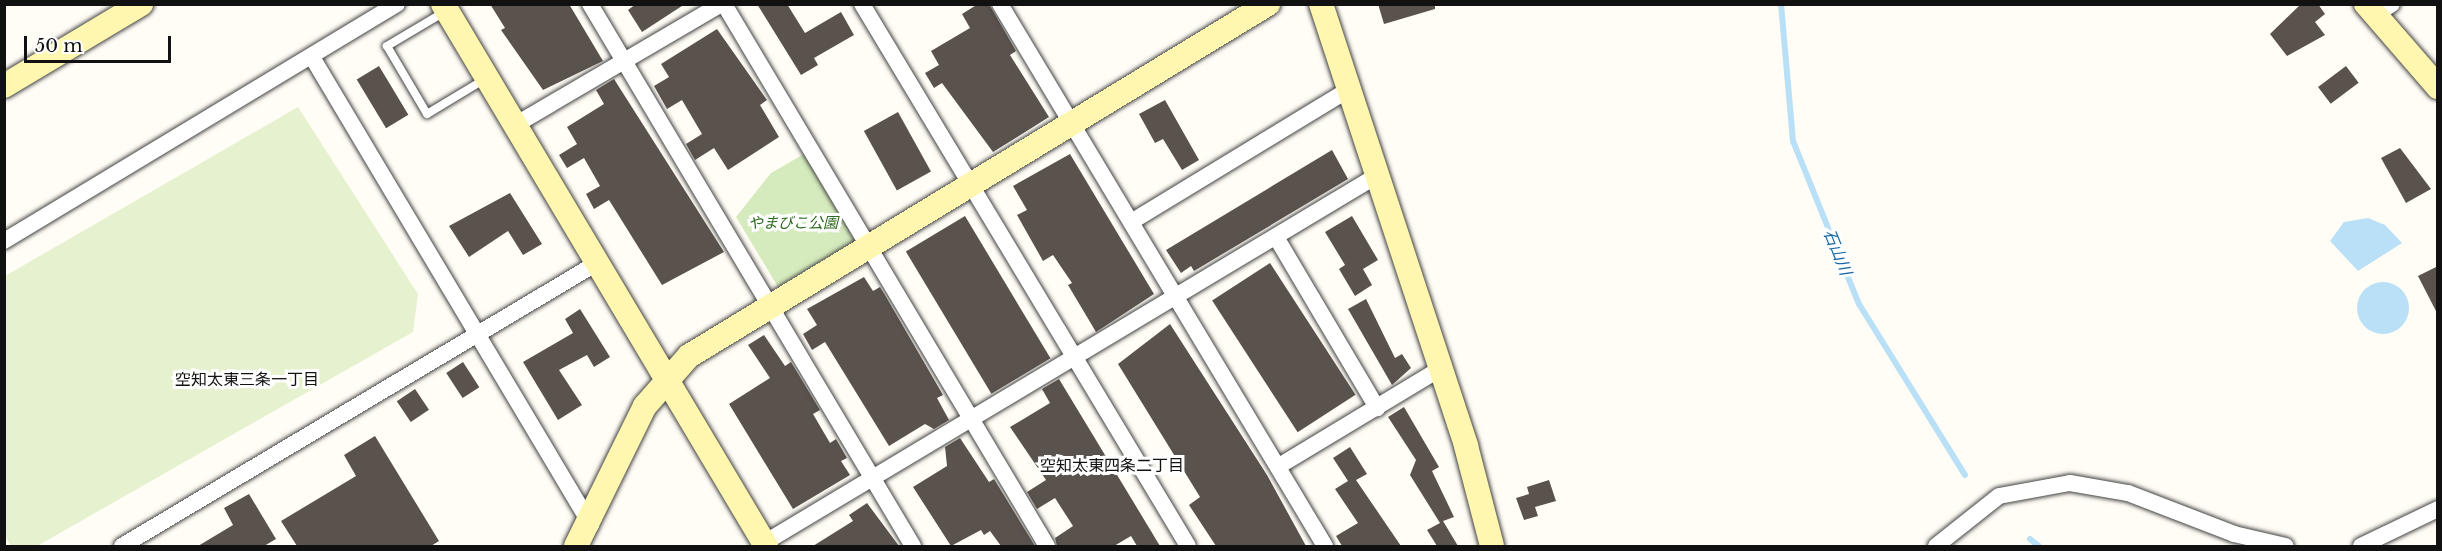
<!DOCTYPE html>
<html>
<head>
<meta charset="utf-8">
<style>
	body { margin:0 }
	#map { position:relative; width:2442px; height:551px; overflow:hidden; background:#fffdf5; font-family:"Libre Baskerville","Noto Sans JP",serif }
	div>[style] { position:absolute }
	.green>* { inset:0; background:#d5ebbd }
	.pitch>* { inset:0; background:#e6f2cf }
	.water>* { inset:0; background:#b9e0f7 }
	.round { border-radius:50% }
	.stream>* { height:6px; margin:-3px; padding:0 3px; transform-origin:3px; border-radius:3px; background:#b9e0f7 }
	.building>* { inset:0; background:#5a524d; transform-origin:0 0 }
	.roads { filter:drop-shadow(0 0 2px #444) drop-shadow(0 0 2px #444) }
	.lane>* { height:8px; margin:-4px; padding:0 4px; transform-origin:4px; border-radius:4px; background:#fff }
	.street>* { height:16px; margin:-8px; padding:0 8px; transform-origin:8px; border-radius:8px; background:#fff }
	.secondary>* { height:24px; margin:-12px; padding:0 12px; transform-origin:12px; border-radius:12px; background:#fff6b0 }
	span { translate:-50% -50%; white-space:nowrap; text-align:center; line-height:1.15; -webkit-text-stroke:6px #fff; paint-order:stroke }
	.park-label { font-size:15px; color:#2f6b1f; font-style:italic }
	.water-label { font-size:16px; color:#1768a6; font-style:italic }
	.neighbourhood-label { font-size:16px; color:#111 }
	.frame { position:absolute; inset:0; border:6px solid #111; pointer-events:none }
	.scale { position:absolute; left:24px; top:36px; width:147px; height:27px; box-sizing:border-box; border:3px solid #111; border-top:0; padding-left:8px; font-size:18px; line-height:21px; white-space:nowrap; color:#111; -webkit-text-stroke:4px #fff; paint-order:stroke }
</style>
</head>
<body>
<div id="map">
	<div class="green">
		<i style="clip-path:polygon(804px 154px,855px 241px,778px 287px,736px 217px,771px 173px)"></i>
	</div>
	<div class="pitch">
		<i style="clip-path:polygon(298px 107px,418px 294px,413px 332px,37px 546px,11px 546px,4px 535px,5px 276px)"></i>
	</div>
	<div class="water">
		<i style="clip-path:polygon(2368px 218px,2385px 225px,2402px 243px,2358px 271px,2330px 241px,2344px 222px)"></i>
		<i class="round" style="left:2357px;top:282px;width:52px;height:52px"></i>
	</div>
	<div class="stream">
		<i style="left:1781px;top:4px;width:138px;rotate:85deg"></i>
		<i style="left:1793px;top:141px;width:176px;rotate:68deg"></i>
		<i style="left:1859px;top:304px;width:201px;rotate:58.2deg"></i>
		<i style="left:2030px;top:539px;width:11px;rotate:38deg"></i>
	</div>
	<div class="building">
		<i style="clip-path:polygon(490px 4px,569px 4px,603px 61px,543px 90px,501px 30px,505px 28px)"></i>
		<i style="clip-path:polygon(636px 4px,685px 4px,642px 32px,628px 10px)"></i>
		<i style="clip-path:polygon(757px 4px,787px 4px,805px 33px,841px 12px,854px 35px,814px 58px,818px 65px,801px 75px)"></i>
		<i style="clip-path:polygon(978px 4px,989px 4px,1016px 51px,1010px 55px,1049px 117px,993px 152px,942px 83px,934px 88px,925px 73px,939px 65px,931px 51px,970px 28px,962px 14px)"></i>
		<i style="clip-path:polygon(1378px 4px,1435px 4px,1435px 9px,1384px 24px)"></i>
		<i style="clip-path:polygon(2301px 4px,2318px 4px,2325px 14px,2315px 22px,2325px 35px,2287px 56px,2270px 34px)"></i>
		<i style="clip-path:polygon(717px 29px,767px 100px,760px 105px,779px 137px,728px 170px,714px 148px,695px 160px,686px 144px,702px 134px,682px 100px,667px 109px,654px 86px,669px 77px,661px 64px)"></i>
		<i style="left:379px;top:66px;width:57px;height:26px;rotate:59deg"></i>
		<i style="left:2346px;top:66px;width:21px;height:35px;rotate:53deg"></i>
		<i style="clip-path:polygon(614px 79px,724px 252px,662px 285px,609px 200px,594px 209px,586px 194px,600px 186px,584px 158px,567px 168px,559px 155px,577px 144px,567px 127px,604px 104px,596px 90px)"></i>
		<i style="clip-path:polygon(1165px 100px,1199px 160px,1182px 170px,1163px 139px,1155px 143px,1139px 114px)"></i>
		<i style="left:898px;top:112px;width:68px;height:39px;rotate:61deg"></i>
		<i style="clip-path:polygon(2400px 148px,2431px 189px,2406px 203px,2381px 158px)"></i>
		<i style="clip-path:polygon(1332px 150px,1348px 179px,1194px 271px,1191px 266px,1181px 273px,1166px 250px)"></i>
		<i style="clip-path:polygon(1070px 154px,1154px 294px,1096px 332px,1068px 285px,1072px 283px,1053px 255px,1043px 261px,1017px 215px,1027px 210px,1013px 186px)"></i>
		<i style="clip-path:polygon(510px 193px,542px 244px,523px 255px,508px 231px,469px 257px,449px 226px)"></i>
		<i style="left:965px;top:216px;width:166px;height:69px;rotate:59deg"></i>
		<i style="clip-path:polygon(1352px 216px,1378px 260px,1363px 269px,1372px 285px,1355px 296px,1339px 269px,1345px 265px,1325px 232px)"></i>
		<i style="left:1270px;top:263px;width:157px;height:69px;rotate:57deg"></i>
		<i style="clip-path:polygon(2438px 266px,2438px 315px,2418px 276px)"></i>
		<i style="clip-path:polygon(864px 277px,873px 291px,880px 287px,885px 295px,943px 395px,937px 398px,949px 420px,934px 429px,925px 424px,889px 446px,825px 342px,812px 350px,803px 334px,817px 325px,807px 309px)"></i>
		<i style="clip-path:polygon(1366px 299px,1395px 358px,1402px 354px,1411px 368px,1392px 385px,1348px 309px)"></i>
		<i style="clip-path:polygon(580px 309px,610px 357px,594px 367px,587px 355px,559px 370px,582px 405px,558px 420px,523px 362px,573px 333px,565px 319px)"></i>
		<i style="clip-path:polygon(1170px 324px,1267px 475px,1306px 546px,1216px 546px,1189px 505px,1200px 497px,1118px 364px)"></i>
		<i style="clip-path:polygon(764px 335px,785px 366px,791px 362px,820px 410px,813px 414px,830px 443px,836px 439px,847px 458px,841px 461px,850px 475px,793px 509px,729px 404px,770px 378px,748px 345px)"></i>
		<i style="left:463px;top:362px;width:30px;height:20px;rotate:57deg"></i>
		<i style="clip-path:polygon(1059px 379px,1131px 498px,1160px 546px,1137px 546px,1131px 536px,1114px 546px,1057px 546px,1055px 538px,1073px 526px,1055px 498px,1037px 509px,1027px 492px,1046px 480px,1010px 427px,1050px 403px,1042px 389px)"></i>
		<i style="left:415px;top:389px;width:25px;height:22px;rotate:56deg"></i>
		<i style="clip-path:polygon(1404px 407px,1439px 467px,1432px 471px,1454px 517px,1443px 521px,1458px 546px,1437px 546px,1427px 530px,1440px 523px,1410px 475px,1416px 460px,1388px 417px)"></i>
		<i style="clip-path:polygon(375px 436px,439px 541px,431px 546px,297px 546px,281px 521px,356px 476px,344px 455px)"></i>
		<i style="clip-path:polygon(960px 438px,989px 482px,994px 479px,1035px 546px,1001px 546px,990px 531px,984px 535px,981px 530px,951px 546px,913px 487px,947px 466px,945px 447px)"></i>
		<i style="clip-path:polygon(1350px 447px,1367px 474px,1356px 480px,1401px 546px,1342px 546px,1336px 536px,1358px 523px,1335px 489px,1348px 481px,1333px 458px)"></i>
		<i style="clip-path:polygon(1549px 480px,1556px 501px,1535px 507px,1538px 516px,1524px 520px,1516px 498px,1529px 494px,1527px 487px)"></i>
		<i style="clip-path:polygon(249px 494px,276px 539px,264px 546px,198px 546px,233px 525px,224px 508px)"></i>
		<i style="clip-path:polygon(867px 503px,899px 546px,813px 546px,853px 521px,849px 515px)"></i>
	</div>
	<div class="roads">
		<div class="lane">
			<i style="left:446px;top:11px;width:69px;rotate:149.3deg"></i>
			<i style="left:387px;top:46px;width:79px;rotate:59.5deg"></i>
			<i style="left:427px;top:114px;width:68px;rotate:-31.1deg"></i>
		</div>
		<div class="street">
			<i style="left:590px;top:4px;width:631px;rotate:59.21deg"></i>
			<i style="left:724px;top:4px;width:631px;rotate:59.21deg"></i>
			<i style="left:862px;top:4px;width:632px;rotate:58.97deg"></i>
			<i style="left:1000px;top:4px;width:632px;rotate:59.05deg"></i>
			<i style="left:2375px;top:15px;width:20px;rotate:-33deg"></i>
			<i style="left:312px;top:57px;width:545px;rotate:59.2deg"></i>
			<i style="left:515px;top:125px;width:239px;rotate:-30.4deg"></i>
			<i style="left:1131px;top:222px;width:256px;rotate:-31.3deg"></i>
			<i style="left:1276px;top:237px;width:199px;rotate:59.4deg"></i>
			<i style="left:4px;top:241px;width:459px;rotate:-31.1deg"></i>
			<i style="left:1279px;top:466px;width:188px;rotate:-31.1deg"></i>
			<i style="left:764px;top:543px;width:716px;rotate:-30.94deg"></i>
			<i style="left:122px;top:546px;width:553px;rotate:-30.79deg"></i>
			<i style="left:1936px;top:546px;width:80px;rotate:-38.4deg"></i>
			<i style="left:1999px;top:496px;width:72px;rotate:-10.4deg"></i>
			<i style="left:2070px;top:483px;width:59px;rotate:9.8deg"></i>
			<i style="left:2128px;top:493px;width:114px;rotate:21.1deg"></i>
			<i style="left:2234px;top:534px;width:53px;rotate:13deg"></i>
			<i style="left:2361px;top:546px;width:85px;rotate:-25.7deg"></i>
		</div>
		<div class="secondary">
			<i style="left:443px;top:4px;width:631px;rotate:59.21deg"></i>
			<i style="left:1321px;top:4px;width:465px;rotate:71.8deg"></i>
			<i style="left:1466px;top:446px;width:103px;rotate:75.4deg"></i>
			<i style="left:2366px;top:4px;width:110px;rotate:49.1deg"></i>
			<i style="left:4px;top:86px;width:160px;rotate:-30.9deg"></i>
			<i style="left:576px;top:546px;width:156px;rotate:-63.8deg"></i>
			<i style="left:645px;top:406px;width:67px;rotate:-48.7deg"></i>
			<i style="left:689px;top:356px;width:678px;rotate:-31.3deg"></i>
		</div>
	</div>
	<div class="park-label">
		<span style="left:793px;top:223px">やまびこ公園</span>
	</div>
	<div class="water-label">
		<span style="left:1838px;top:252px;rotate:68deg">石山川</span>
	</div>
	<div class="neighbourhood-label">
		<span style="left:247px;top:379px">空知太東三条一丁目</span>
		<span style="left:1112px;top:465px">空知太東四条二丁目</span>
	</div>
	<div class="frame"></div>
	<div class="scale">50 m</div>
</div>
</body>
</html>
